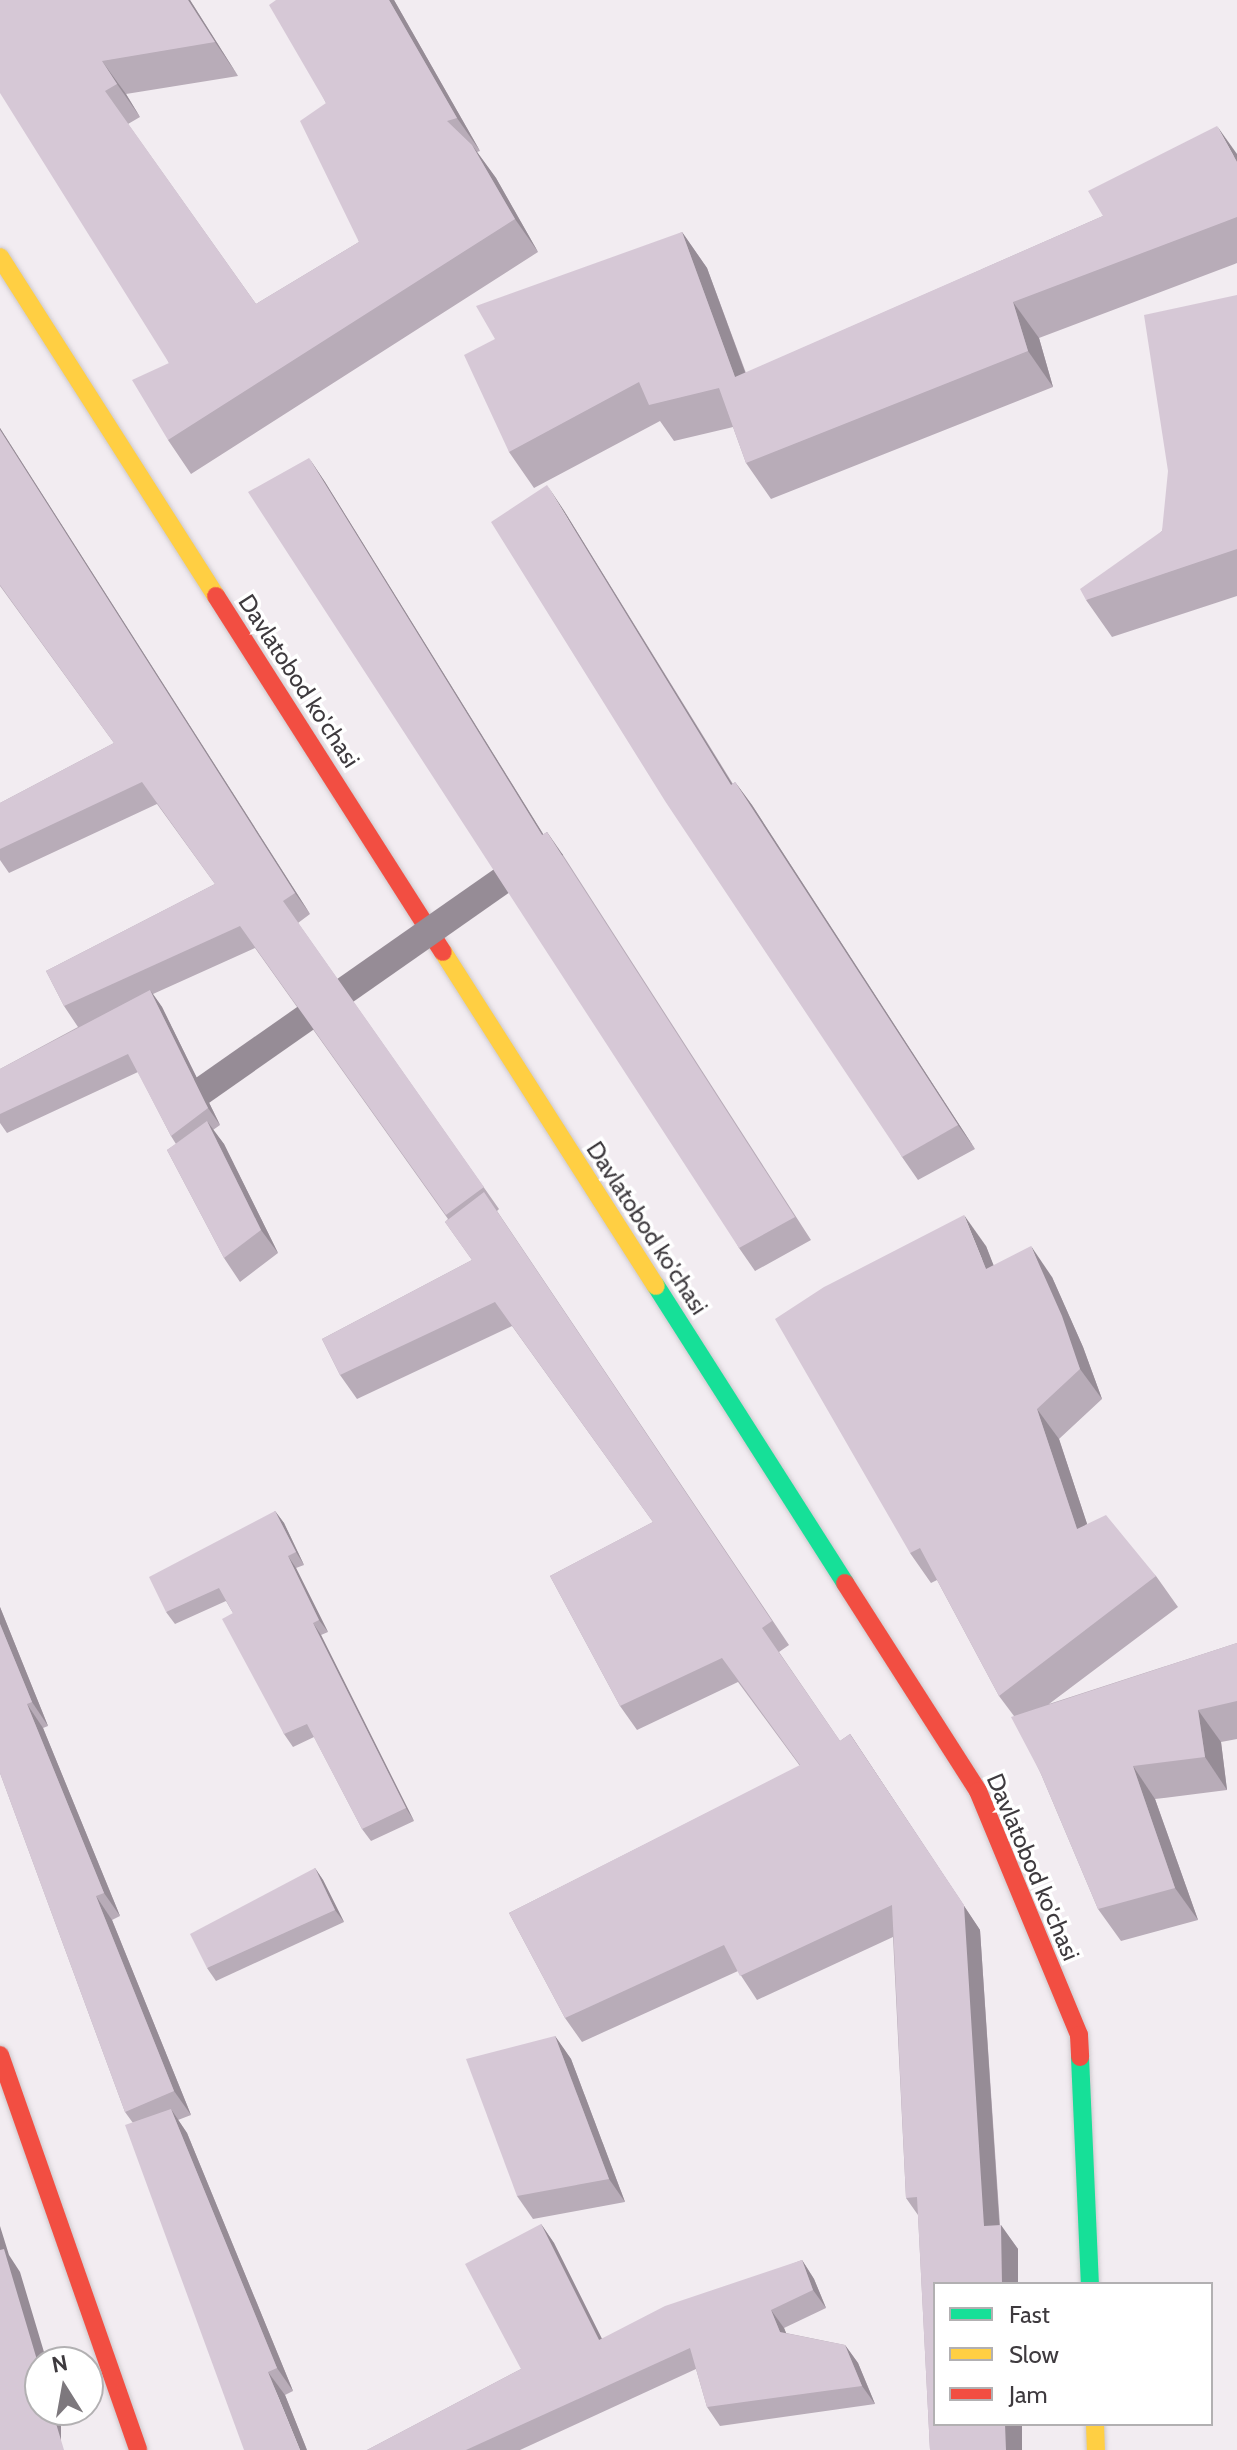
<!DOCTYPE html>
<html>
<head>
<meta charset="utf-8">
<style>
	body { margin:0 }
	#map { position:relative; width:1237px; height:2450px; overflow:hidden; background:#f2ecf1; font-family:Cabin,sans-serif }
	div>[style] { position:absolute }
	.roads { filter:drop-shadow(0 0 2px #cdc8cc) drop-shadow(0 0 2px #cdc8cc) }
	.fast>* { height:18px; margin:-9px; padding:0 9px; transform-origin:9px; border-radius:9px; background:#16e098 }
	.slow>* { height:18px; margin:-9px; padding:0 9px; transform-origin:9px; border-radius:9px; background:#ffcf43 }
	.jam>* { height:18px; margin:-9px; padding:0 9px; transform-origin:9px; border-radius:9px; background:#f24e42 }
	.wall>* { inset:0; background:#b8acb8 }
	.shaded-wall>* { inset:0; background:#968c96; transform-origin:0 0 }
	.building>* { inset:0; background:#d6c8d6 }
	span { translate:-50% -50%; white-space:nowrap; text-align:center; line-height:1.15; -webkit-text-stroke:7px #fff; paint-order:stroke }
	.street-label { font-size:24px; color:#3e3a3e }
	.legend { position:absolute; left:933px; top:2282px; width:280px; height:144px; box-sizing:border-box; background:#fff; border:2px solid #b2b0b2; margin:0; padding:10px 14px; list-style:none; font-size:24px; color:#3e3a3e }
	.legend li { display:flex; align-items:center; gap:16px; height:40px }
	.legend b { width:40px; border:2px solid #b2b0b2 }
	.north { position:absolute; left:24px; top:2346px; width:80px; height:80px; box-sizing:border-box; background:#fff; border:2px solid #b2b0b2; border-radius:50%; rotate:349deg; font-size:22px; font-weight:700; line-height:32px; text-align:center; color:#3e3a3e }
	.north::after { content:''; display:block; margin:auto; width:28px; height:36px; background:#7d787d; clip-path:polygon(50% 0,100% 100%,50% 72%,0 100%) }
</style>
</head>
<body>
<div id="map">
	<div class="roads">
		<div class="fast">
			<i style="left:656px;top:1286px;width:352px;rotate:57.5deg"></i>
			<i style="left:1080px;top:2057px;width:227px;rotate:87.5deg"></i>
		</div>
		<div class="slow">
			<i style="left:0;top:257px;width:402px;rotate:57.5deg"></i>
			<i style="left:443px;top:952px;width:396px;rotate:57.5deg"></i>
			<i style="left:1095px;top:2424px;width:26px;rotate:88deg"></i>
		</div>
		<div class="jam">
			<i style="left:216px;top:596px;width:422px;rotate:57.5deg"></i>
			<i style="left:845px;top:1583px;width:247px;rotate:57.4deg"></i>
			<i style="left:978px;top:1791px;width:264px;rotate:67.5deg"></i>
			<i style="left:1079px;top:2035px;width:22px;rotate:87deg"></i>
			<i style="left:0;top:2055px;width:418px;rotate:70.7deg"></i>
		</div>
	</div>
	<div class="wall">
		<i style="clip-path:polygon(0 0,190px 0,238px 76px,126px 94px,140px 117px,128px 124px,256px 304px,359px 242px,326px 103px,276px 0,394px 0,480px 151px,477px 152px,496px 178px,538px 252px,191px 474px,168px 440px,169px 363px)"></i>
		<i style="clip-path:polygon(1237px 154px,1237px 263px,1039px 338px,1053px 387px,771px 499px,746px 463px,733px 427px,674px 441px,660px 421px,534px 488px,509px 452px,495px 339px,682px 232px,707px 268px,746px 373px,1103px 216px)"></i>
		<i style="clip-path:polygon(1237px 295px,1237px 596px,1112px 637px,1086px 600px,1162px 531px)"></i>
		<i style="clip-path:polygon(0 428px,310px 914px,298px 923px,499px 1209px,497px 1211px,789px 1645px,779px 1652px,840px 1741px,850px 1734px,980px 1930px,1000px 2225px,1018px 2249px,1018px 2284px,935px 2284px,935px 2424px,1022px 2424px,1022px 2450px,930px 2450px,918px 2215px,906px 2198px,893px 1937px,757px 2000px,738px 1971px,582px 2042px,565px 2018px,509px 1913px,800px 1766px,738px 1682px,637px 1730px,620px 1706px,550px 1576px,653px 1522px,512px 1326px,357px 1399px,340px 1375px,322px 1339px,472px 1260px,445px 1222px,448px 1219px,255px 948px,153px 994px,162px 1007px,220px 1125px,213px 1130px,224px 1144px,278px 1253px,240px 1282px,224px 1258px,167px 1150px,176px 1144px,171px 1136px,138px 1072px,7px 1133px,0 1123px,0 1069px,78px 1027px,64px 1006px,46px 971px,215px 884px,157px 804px,9px 873px,0 860px,0 803px,114px 743px,0 586px)"></i>
		<i style="clip-path:polygon(309px 458px,325px 482px,543px 834px,563px 855px,811px 1240px,755px 1271px,739px 1248px)"></i>
		<i style="clip-path:polygon(563px 509px,733px 784px,735px 782px,752px 805px,975px 1149px,918px 1180px,902px 1157px)"></i>
		<i style="clip-path:polygon(986px 1246px,993px 1265px,1052px 1277px,1083px 1347px,1102px 1399px,1059px 1439px,1087px 1524px,1156px 1576px,1178px 1607px,1049px 1704px,1237px 1643px,1237px 1739px,1221px 1742px,1227px 1790px,1155px 1799px,1198px 1920px,1121px 1941px,1098px 1909px,1041px 1774px,1014px 1716px,999px 1696px,937px 1580px,931px 1583px,910px 1553px)"></i>
		<i style="clip-path:polygon(275px 1511px,284px 1523px,304px 1565px,296px 1568px,328px 1632px,321px 1635px,414px 1821px,371px 1841px,362px 1829px,314px 1737px,293px 1747px,284px 1734px,233px 1613px,226px 1601px,175px 1624px,166px 1612px)"></i>
		<i style="clip-path:polygon(0 1607px,48px 1726px,43px 1728px,120px 1916px,112px 1920px,191px 2115px,178px 2120px,187px 2133px,293px 2391px,285px 2395px,307px 2450px,133px 2123px,125px 2112px,0 1773px)"></i>
		<i style="clip-path:polygon(315px 1868px,323px 1880px,344px 1922px,216px 1981px,207px 1968px)"></i>
		<i style="clip-path:polygon(555px 2036px,571px 2059px,625px 2202px,533px 2219px,517px 2196px)"></i>
		<i style="clip-path:polygon(541px 2224px,554px 2243px,602px 2339px,802px 2260px,814px 2279px,826px 2308px,784px 2328px,786px 2333px,845px 2345px,858px 2363px,875px 2404px,720px 2426px,707px 2407px,696px 2369px,520px 2450px,367px 2450px,521px 2369px)"></i>
	</div>
	<div class="shaded-wall">
		<i style="clip-path:polygon(188px 0,190px 0,238px 76px,215px 42px)"></i>
		<i style="clip-path:polygon(389px 0,394px 0,480px 151px,457px 118px)"></i>
		<i style="clip-path:polygon(102px 61px,126px 94px,140px 117px,117px 84px)"></i>
		<i style="clip-path:polygon(1217px 126px,1237px 154px,1237px 162px)"></i>
		<i style="clip-path:polygon(472px 145px,496px 178px,538px 252px,515px 219px)"></i>
		<i style="clip-path:polygon(682px 232px,707px 268px,760px 413px,735px 377px)"></i>
		<i style="clip-path:polygon(1013px 302px,1039px 338px,1053px 387px,1028px 351px)"></i>
		<i style="clip-path:polygon(0 428px,310px 914px,295px 893px,0 430px)"></i>
		<i style="clip-path:polygon(309px 458px,325px 482px,558px 858px,542px 835px)"></i>
		<i style="clip-path:polygon(547px 485px,563px 509px,747px 808px,731px 785px)"></i>
		<i style="clip-path:polygon(735px 782px,752px 805px,975px 1149px,958px 1125px)"></i>
		<i style="left:547px;top:832px;width:28px;height:458px;rotate:55deg"></i>
		<i style="clip-path:polygon(150px 990px,162px 1007px,220px 1125px,208px 1108px)"></i>
		<i style="clip-path:polygon(207px 1121px,224px 1144px,278px 1253px,261px 1230px)"></i>
		<i style="clip-path:polygon(964px 1215px,986px 1246px,1007px 1299px,986px 1269px)"></i>
		<i style="clip-path:polygon(1031px 1246px,1052px 1277px,1083px 1347px,1102px 1399px,1080px 1369px)"></i>
		<i style="clip-path:polygon(1037px 1409px,1059px 1439px,1099px 1560px,1077px 1529px)"></i>
		<i style="clip-path:polygon(275px 1511px,284px 1523px,304px 1565px,296px 1552px)"></i>
		<i style="clip-path:polygon(288px 1556px,296px 1568px,328px 1632px,319px 1620px)"></i>
		<i style="clip-path:polygon(0 1607px,48px 1726px,32px 1702px,0 1624px)"></i>
		<i style="clip-path:polygon(313px 1623px,321px 1635px,414px 1821px,406px 1808px)"></i>
		<i style="clip-path:polygon(27px 1704px,43px 1728px,120px 1916px,104px 1893px)"></i>
		<i style="clip-path:polygon(1198px 1710px,1221px 1742px,1227px 1790px,1205px 1757px)"></i>
		<i style="clip-path:polygon(850px 1734px,980px 1930px,1001px 2249px,1001px 2225px,1018px 2249px,1018px 2284px,1002px 2284px,984px 2226px)"></i>
		<i style="clip-path:polygon(1133px 1766px,1155px 1799px,1198px 1920px,1175px 1888px)"></i>
		<i style="clip-path:polygon(315px 1868px,323px 1880px,344px 1922px,335px 1910px)"></i>
		<i style="clip-path:polygon(96px 1896px,112px 1920px,191px 2115px,174px 2091px)"></i>
		<i style="clip-path:polygon(555px 2036px,571px 2059px,625px 2202px,609px 2179px)"></i>
		<i style="clip-path:polygon(171px 2109px,187px 2133px,293px 2391px,277px 2368px)"></i>
		<i style="clip-path:polygon(541px 2224px,554px 2243px,612px 2359px,599px 2340px)"></i>
		<i style="clip-path:polygon(0 2226px,9px 2255px,20px 2272px,47px 2362px,40px 2362px,40px 2370px,0 2254px)"></i>
		<i style="clip-path:polygon(802px 2260px,814px 2279px,826px 2308px,813px 2290px)"></i>
		<i style="clip-path:polygon(771px 2310px,784px 2328px,793px 2350px,780px 2332px)"></i>
		<i style="clip-path:polygon(845px 2345px,858px 2363px,875px 2404px,862px 2386px)"></i>
		<i style="clip-path:polygon(268px 2372px,285px 2395px,307px 2450px,300px 2450px)"></i>
		<i style="left:52px;top:2410px;width:9px;height:42px"></i>
		<i style="left:1005px;top:2424px;width:17px;height:26px"></i>
	</div>
	<div class="building">
		<i style="clip-path:polygon(0 0,188px 0,215px 42px,102px 61px,117px 84px,105px 91px,256px 304px,359px 242px,300px 121px,326px 103px,269px 5px,276px 0,389px 0,457px 118px,447px 121px,472px 145px,515px 219px,168px 440px,132px 380px,169px 363px,0 93px)"></i>
		<i style="clip-path:polygon(1217px 126px,1237px 162px,1237px 217px,1013px 302px,1028px 351px,746px 463px,719px 388px,649px 405px,639px 382px,509px 452px,464px 355px,495px 339px,476px 306px,682px 232px,735px 377px,1103px 216px,1088px 191px)"></i>
		<i style="clip-path:polygon(1237px 295px,1237px 549px,1086px 600px,1080px 589px,1162px 531px,1168px 471px,1144px 315px)"></i>
		<i style="clip-path:polygon(0 430px,295px 893px,283px 901px,484px 1187px,446px 1215px,240px 926px,64px 1006px,46px 971px,215px 884px,142px 782px,0 849px,0 803px,114px 743px,0 585px)"></i>
		<i style="clip-path:polygon(309px 458px,542px 835px,547px 832px,795px 1217px,739px 1248px,248px 492px)"></i>
		<i style="clip-path:polygon(547px 485px,731px 785px,735px 782px,958px 1125px,902px 1157px,665px 801px,491px 522px)"></i>
		<i style="clip-path:polygon(150px 990px,208px 1108px,171px 1136px,128px 1054px,0 1114px,0 1069px)"></i>
		<i style="clip-path:polygon(207px 1121px,261px 1230px,224px 1258px,167px 1150px)"></i>
		<i style="clip-path:polygon(484px 1192px,772px 1621px,762px 1628px,840px 1741px,850px 1734px,964px 1905px,984px 2226px,1001px 2225px,1002px 2284px,935px 2284px,935px 2424px,1005px 2424px,1006px 2450px,930px 2450px,917px 2197px,906px 2198px,892px 1905px,740px 1976px,724px 1945px,565px 2018px,509px 1913px,800px 1765px,722px 1658px,620px 1706px,550px 1576px,653px 1522px,495px 1302px,340px 1375px,322px 1339px,472px 1260px,445px 1222px)"></i>
		<i style="clip-path:polygon(964px 1215px,986px 1269px,1031px 1246px,1062px 1316px,1080px 1369px,1037px 1409px,1077px 1529px,1106px 1515px,1156px 1576px,999px 1696px,920px 1548px,910px 1553px,775px 1319px,824px 1287px)"></i>
		<i style="clip-path:polygon(275px 1511px,296px 1552px,288px 1556px,319px 1620px,313px 1623px,406px 1808px,362px 1829px,307px 1724px,284px 1734px,222px 1619px,233px 1613px,219px 1588px,166px 1612px,149px 1577px)"></i>
		<i style="clip-path:polygon(0 1624px,32px 1702px,27px 1704px,104px 1893px,96px 1896px,174px 2091px,125px 2112px,0 1773px)"></i>
		<i style="clip-path:polygon(1237px 1643px,1237px 1701px,1198px 1710px,1205px 1757px,1133px 1766px,1175px 1888px,1098px 1909px,1041px 1774px,1011px 1717px)"></i>
		<i style="clip-path:polygon(315px 1868px,335px 1910px,207px 1968px,190px 1934px)"></i>
		<i style="clip-path:polygon(555px 2036px,609px 2179px,517px 2196px,466px 2059px)"></i>
		<i style="clip-path:polygon(171px 2109px,277px 2368px,268px 2372px,300px 2450px,244px 2450px,125px 2125px)"></i>
		<i style="clip-path:polygon(541px 2224px,599px 2340px,665px 2306px,802px 2260px,813px 2290px,771px 2310px,780px 2332px,845px 2345px,862px 2386px,707px 2407px,690px 2348px,466px 2450px,367px 2450px,521px 2369px,465px 2264px)"></i>
		<i style="clip-path:polygon(4px 2249px,40px 2370px,40px 2410px,52px 2410px,64px 2450px,0 2450px,0 2250px)"></i>
	</div>
	<div class="street-label">
		<span style="left:299px;top:681px;rotate:57deg">Davlatobod ko'chasi</span>
		<span style="left:647px;top:1228px;rotate:57deg">Davlatobod ko'chasi</span>
		<span style="left:1033px;top:1867px;rotate:67deg">Davlatobod ko'chasi</span>
	</div>
	<ul class="legend">
	<li><b style="height:10px;background:#16e098"></b>Fast</li>
	<li><b style="height:10px;background:#ffcf43"></b>Slow</li>
	<li><b style="height:10px;background:#f24e42"></b>Jam</li>
	</ul>
	<div class="north">N</div>
</div>
</body>
</html>
